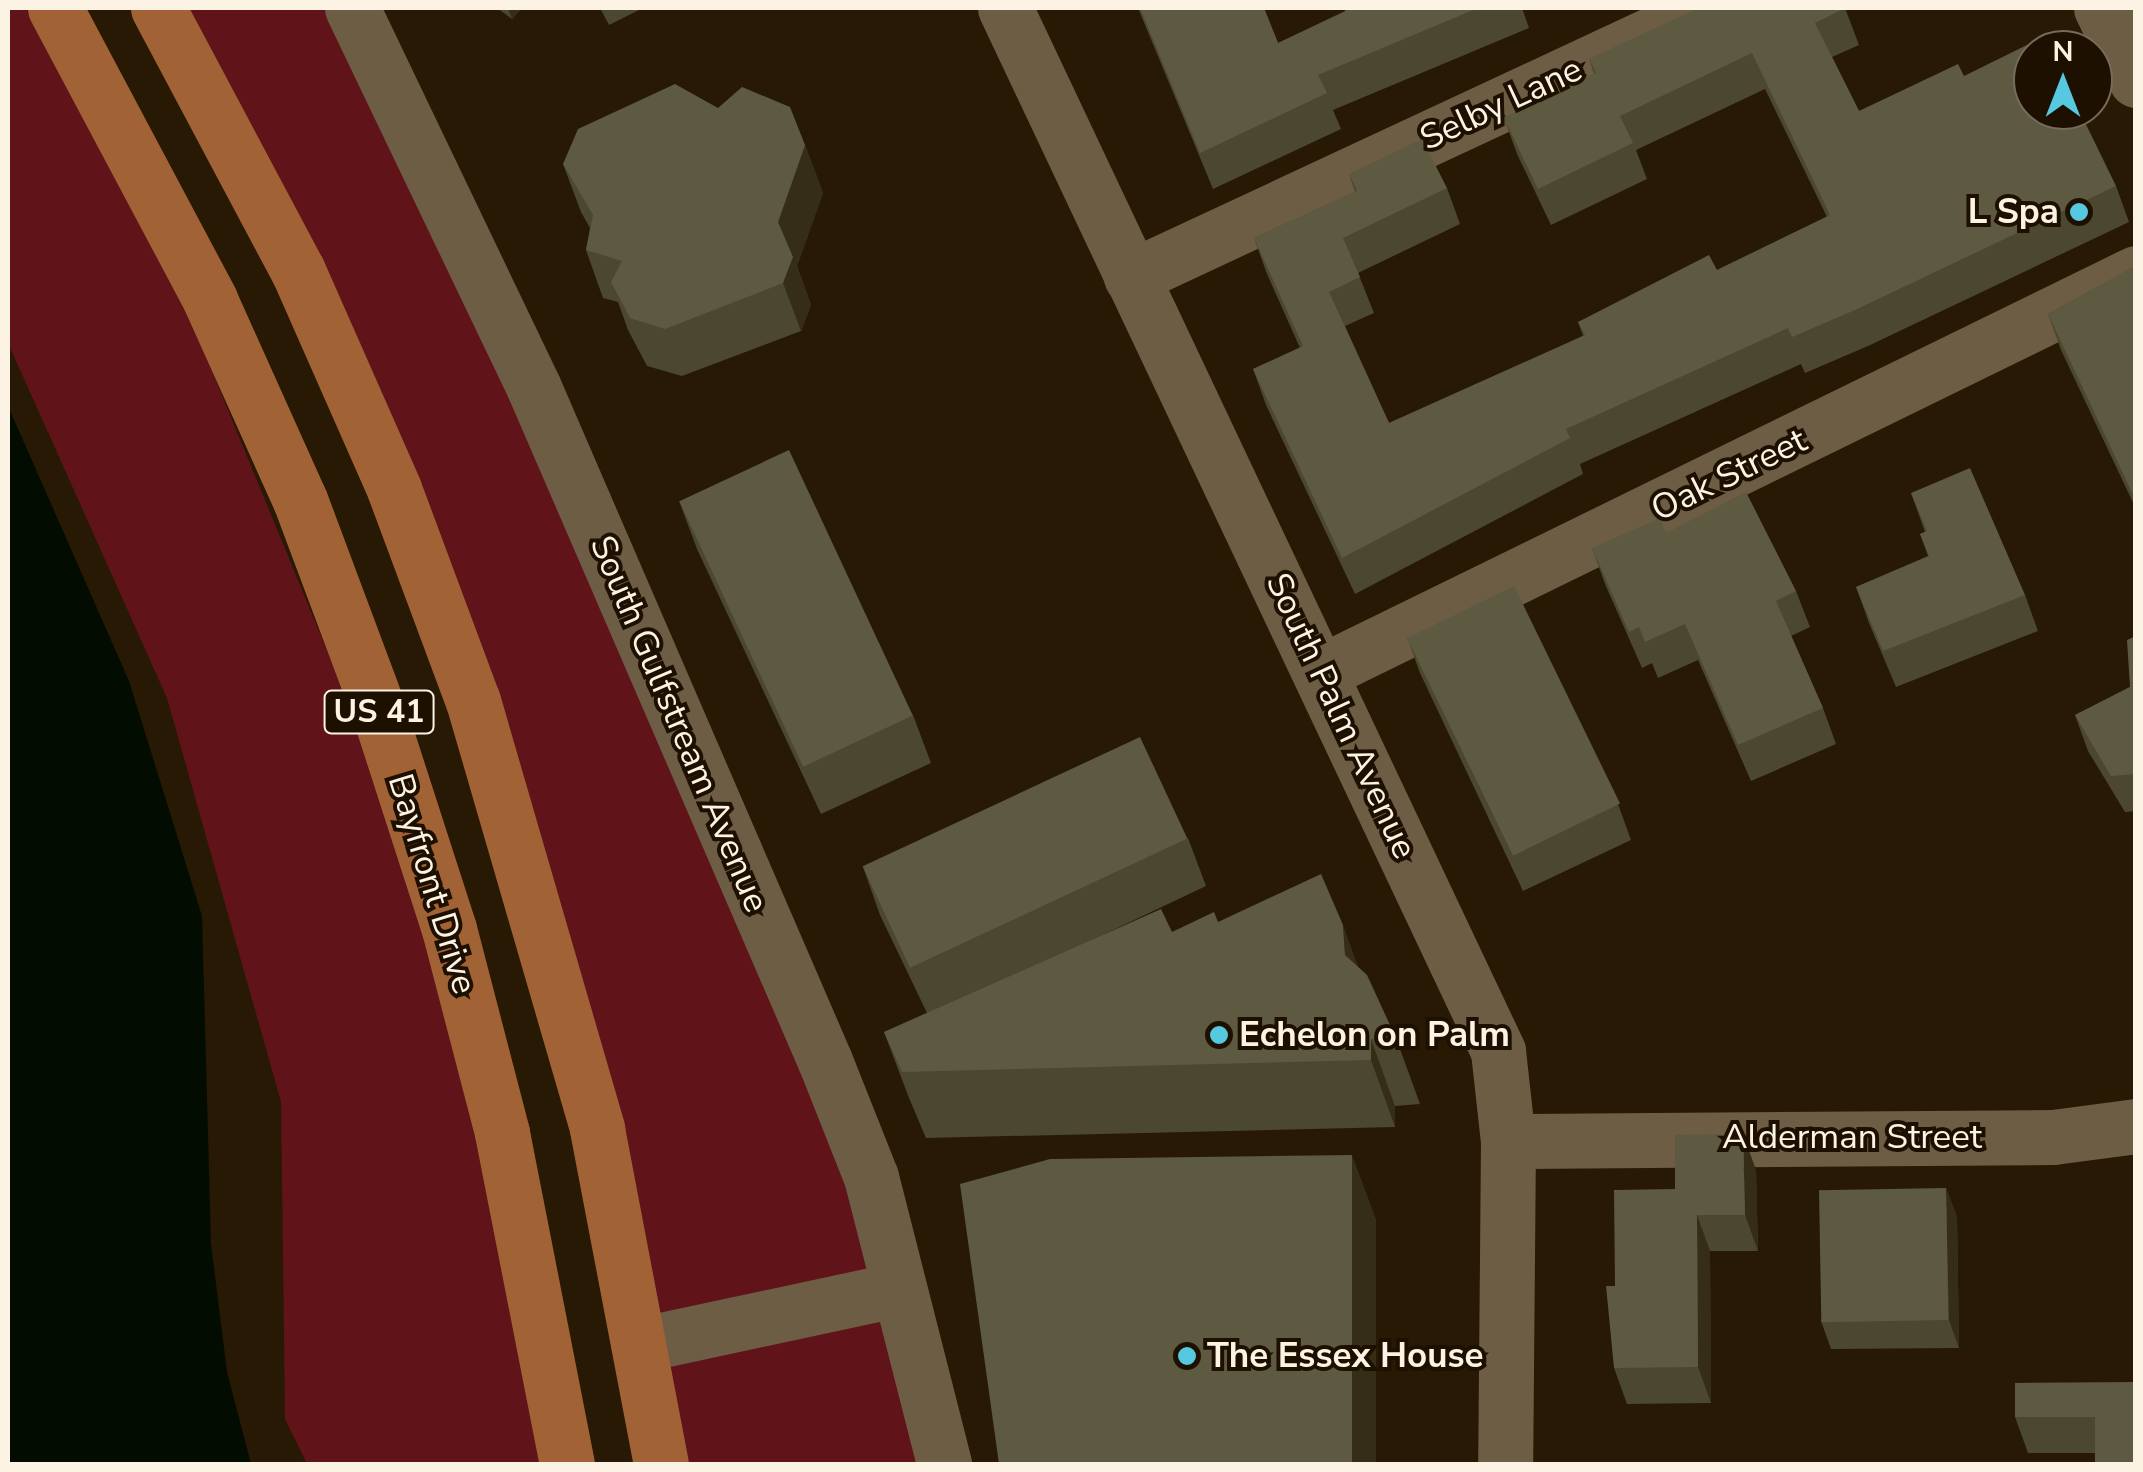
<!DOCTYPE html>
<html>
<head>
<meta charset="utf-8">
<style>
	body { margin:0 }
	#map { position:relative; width:2143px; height:1472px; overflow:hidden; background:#271903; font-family:"Nunito Sans",sans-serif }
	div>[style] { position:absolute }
	.green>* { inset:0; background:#601318 }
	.water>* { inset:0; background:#030c00 }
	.minor>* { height:55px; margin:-27.5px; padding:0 27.5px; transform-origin:27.5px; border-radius:27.5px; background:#6d5d45 }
	.tertiary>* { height:55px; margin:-27.5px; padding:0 27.5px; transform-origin:27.5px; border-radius:27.5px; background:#6d5d45 }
	.primary>* { height:55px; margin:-27.5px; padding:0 27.5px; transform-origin:27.5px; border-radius:27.5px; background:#a16235 }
	.wall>* { inset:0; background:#4b482f }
	.shaded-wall>* { inset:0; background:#352d15 }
	.building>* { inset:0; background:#5e5a42; transform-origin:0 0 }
	.dots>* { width:28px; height:28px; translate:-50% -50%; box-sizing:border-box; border:5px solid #1d1000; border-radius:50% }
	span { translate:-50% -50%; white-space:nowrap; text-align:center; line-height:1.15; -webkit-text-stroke:8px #1d1000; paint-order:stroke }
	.shield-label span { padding:2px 8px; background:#1d1000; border:2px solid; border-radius:8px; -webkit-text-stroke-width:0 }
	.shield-label { font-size:32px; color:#fcf3e5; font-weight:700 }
	.street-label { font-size:35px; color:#fcf3e5 }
	.poi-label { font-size:35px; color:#fcf3e5; font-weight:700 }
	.right { translate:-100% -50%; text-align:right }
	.left { translate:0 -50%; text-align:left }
	.frame { position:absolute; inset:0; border:10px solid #fcf3e5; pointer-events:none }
	.north { position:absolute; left:2013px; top:30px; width:100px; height:100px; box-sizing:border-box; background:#1d1000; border:2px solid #766b5c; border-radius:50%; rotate:0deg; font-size:28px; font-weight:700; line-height:40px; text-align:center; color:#fcf3e5 }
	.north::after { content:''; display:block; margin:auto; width:35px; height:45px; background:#56c9e0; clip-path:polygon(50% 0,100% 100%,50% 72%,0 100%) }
</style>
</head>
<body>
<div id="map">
	<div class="green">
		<i style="clip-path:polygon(8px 8px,26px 8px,188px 313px,354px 716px,426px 937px,479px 1140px,543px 1464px,307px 1464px,285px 1419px,281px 1102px,167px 698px,8px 343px)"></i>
		<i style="clip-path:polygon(158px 8px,352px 8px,825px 1061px,944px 1464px,661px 1464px,473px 701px)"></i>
	</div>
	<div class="water">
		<i style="clip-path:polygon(8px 406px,129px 681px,202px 916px,211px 1244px,227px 1372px,251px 1464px,8px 1464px)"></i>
	</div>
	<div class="minor">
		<i style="left:352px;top:8px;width:421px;rotate:64.4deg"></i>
		<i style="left:534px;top:388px;width:733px;rotate:66.62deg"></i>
		<i style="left:825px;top:1061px;width:125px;rotate:68.4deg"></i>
		<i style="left:871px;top:1177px;width:296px;rotate:75.7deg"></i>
		<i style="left:1005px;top:8px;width:1154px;rotate:64.7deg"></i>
		<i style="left:1498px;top:1051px;width:91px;rotate:83.7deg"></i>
		<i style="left:1508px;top:1141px;width:323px;rotate:90.5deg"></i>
		<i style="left:1131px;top:277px;width:637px;rotate:-25deg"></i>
		<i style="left:1321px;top:672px;width:907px;rotate:-26.09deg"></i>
		<i style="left:1508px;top:1141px;width:545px;rotate:-0.42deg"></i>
		<i style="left:2053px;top:1137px;width:84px;rotate:-7.5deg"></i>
		<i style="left:643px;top:1344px;width:262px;rotate:-12.1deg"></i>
	</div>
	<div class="tertiary">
		<i style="left:2101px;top:8px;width:80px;rotate:64.1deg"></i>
	</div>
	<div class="primary">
		<i style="left:55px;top:8px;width:331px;rotate:62deg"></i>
		<i style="left:210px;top:300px;width:219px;rotate:65.8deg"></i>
		<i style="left:300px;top:500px;width:220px;rotate:69.5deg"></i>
		<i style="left:377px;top:706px;width:234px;rotate:72.1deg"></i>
		<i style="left:449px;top:929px;width:211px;rotate:75.4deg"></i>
		<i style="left:502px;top:1133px;width:337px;rotate:78.9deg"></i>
		<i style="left:158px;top:8px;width:298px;rotate:62deg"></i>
		<i style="left:298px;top:271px;width:238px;rotate:66.2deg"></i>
		<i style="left:394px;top:489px;width:226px;rotate:69.6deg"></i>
		<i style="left:473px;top:701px;width:446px;rotate:73.8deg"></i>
		<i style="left:597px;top:1129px;width:341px;rotate:79.2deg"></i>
	</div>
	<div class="wall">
		<i style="clip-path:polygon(497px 8px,522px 8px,512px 19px)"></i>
		<i style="clip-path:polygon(600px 8px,643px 8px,609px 25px)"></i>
		<i style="clip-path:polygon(1138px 8px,1264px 8px,1278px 43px,1345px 11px,1344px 8px,1522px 8px,1529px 28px,1333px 110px,1341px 129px,1213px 189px)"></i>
		<i style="clip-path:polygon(1845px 8px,1859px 45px,1832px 57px,1859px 111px,1964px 76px,2116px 186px,2129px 222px,1868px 346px,1805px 373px,1801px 364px,1580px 464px,1583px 474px,1355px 594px,1266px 405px,1253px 369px,1300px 348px,1267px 274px,1254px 238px,1355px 192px,1349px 174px,1447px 188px,1460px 224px,1358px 273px,1374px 313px,1345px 326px,1389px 423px,1583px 336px,1578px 322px,1717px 270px,1827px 217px,1765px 89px,1636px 150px,1647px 179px,1551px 225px,1517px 154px,1504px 118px,1594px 74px,1589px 59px)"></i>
		<i style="clip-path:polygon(718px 108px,805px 145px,823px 193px,797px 266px,811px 305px,801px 331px,682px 376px,647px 366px,628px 330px,618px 302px,603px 298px,586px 250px,590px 228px,581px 212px,563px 164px)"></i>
		<i style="clip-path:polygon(2136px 266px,2136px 509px,2061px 350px,2048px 314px)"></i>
		<i style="clip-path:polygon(1911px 493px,2025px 595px,2038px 631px,1896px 687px,1869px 623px,1856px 587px,1928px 556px,1920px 534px,1925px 532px)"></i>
		<i style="clip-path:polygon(679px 501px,913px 715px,931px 763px,821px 814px,697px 549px)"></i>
		<i style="clip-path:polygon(1666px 533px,1796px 591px,1810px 627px,1791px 636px,1823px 708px,1836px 744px,1751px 781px,1698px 660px,1658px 678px,1652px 663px,1642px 668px,1605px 584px,1592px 548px)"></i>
		<i style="clip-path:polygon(2136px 636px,2136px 811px,2125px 812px,2088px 751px,2075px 715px,2130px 687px)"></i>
		<i style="clip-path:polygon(1407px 637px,1618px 804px,1631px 840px,1523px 891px,1420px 673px)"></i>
		<i style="clip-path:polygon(1188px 838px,1206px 886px,1090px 941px,1172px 932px,1218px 922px,1359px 968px,1396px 1038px,1420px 1104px,1395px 1106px,1395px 1127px,926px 1138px,909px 1098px,884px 1032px,927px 1013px,880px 915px,863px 867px)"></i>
		<i style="clip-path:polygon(1756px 1170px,1758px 1251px,1710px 1251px,1711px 1403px,1627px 1404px,1614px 1368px,1615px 1286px,1675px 1189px)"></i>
		<i style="clip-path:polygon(1946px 1188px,1957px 1217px,1959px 1348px,1831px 1349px,1821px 1321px)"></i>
		<i style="clip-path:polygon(2136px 1382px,2095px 1453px,2028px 1453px,2015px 1417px)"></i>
	</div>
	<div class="shaded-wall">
		<i style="clip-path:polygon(508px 8px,522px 8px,512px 19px)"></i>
		<i style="clip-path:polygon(805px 145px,823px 193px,797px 266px,811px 305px,801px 331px,783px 283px,778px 222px)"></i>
		<i style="clip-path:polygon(1343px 925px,1367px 991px,1345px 955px)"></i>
		<i style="clip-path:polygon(1371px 1039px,1395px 1106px,1395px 1127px,1371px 1060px)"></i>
		<i style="clip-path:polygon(1743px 1134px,1756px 1170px,1758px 1251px,1745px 1215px)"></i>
		<i style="clip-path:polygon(1352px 1155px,1376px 1219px,1376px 1464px,1352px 1464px)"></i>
		<i style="clip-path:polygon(1946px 1188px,1957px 1217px,1959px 1348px,1949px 1320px)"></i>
		<i style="clip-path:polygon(1697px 1215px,1710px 1251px,1711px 1403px,1698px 1367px)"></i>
	</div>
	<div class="building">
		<i style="clip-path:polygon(1140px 8px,1264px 8px,1278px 43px,1346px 11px,1345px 8px,1478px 8px,1318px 75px,1327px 93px,1200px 153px)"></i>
		<i style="clip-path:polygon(1698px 8px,1845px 8px,1815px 23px,1859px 111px,1958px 64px,1964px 76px,2043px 37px,2050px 50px,2033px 50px,2033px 110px,2079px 110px,2116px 186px,1855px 310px,1792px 337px,1788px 328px,1566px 429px,1570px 438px,1342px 558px,1253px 369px,1303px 346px,1254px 238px,1357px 191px,1349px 174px,1422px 139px,1447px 188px,1343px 238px,1360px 277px,1329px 292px,1389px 423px,1585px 335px,1578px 322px,1709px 255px,1717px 270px,1830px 215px,1752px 53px,1620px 116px,1633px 143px,1538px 189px,1504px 118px,1596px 73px,1589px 59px)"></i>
		<i style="clip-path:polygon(675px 84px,718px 108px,742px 87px,790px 107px,805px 145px,778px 222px,793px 257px,783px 283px,665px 329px,630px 318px,611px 282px,622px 261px,586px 250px,593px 215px,563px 164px,578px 129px)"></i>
		<i style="clip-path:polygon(2136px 266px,2136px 501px,2048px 314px)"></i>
		<i style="left:789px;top:450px;width:293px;height:121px;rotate:65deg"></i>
		<i style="clip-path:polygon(1970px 468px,2025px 595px,1883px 651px,1856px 587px,1929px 556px,1920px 534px,1927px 531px,1911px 493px)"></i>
		<i style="clip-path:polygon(1746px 492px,1796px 591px,1776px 601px,1823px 708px,1738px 745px,1685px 624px,1645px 642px,1639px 627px,1629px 632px,1592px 548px,1660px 518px,1666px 533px)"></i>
		<i style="left:1514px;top:586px;width:242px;height:119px;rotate:64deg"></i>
		<i style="clip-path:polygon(2136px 636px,2136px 774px,2111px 776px,2075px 715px,2130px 687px,2127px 640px)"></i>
		<i style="left:1140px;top:737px;width:112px;height:306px;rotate:65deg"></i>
		<i style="clip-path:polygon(1321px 874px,1343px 925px,1345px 955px,1367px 975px,1396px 1038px,1371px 1039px,1371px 1060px,902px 1072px,884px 1032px,1161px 909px,1172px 932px,1214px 912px,1218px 922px)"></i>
		<i style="clip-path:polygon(1743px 1134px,1745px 1215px,1697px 1215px,1698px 1367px,1614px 1368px,1606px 1286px,1615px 1286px,1614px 1190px,1675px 1189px,1675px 1135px)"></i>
		<i style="clip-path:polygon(1352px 1155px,1352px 1464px,999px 1464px,960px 1184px,1050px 1159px)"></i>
		<i style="left:1946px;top:1188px;width:132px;height:127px;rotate:89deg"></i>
		<i style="clip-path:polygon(2136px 1382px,2136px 1464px,2095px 1464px,2095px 1417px,2015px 1417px,2015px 1383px)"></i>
	</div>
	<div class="dots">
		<i style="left:2079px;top:212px;background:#56c9e0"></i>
		<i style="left:1219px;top:1035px;background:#56c9e0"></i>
		<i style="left:1187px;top:1356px;background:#56c9e0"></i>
	</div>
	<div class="shield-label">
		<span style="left:379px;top:712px">US 41</span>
	</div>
	<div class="street-label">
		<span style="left:1501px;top:104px;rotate:-25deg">Selby Lane</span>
		<span style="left:1729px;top:475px;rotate:-26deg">Oak Street</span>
		<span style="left:1341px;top:716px;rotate:65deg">South Palm Avenue</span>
		<span style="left:679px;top:724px;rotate:67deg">South Gulfstream Avenue</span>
		<span style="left:432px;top:884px;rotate:73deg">Bayfront Drive</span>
		<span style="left:1852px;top:1137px">Alderman Street</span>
	</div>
	<div class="poi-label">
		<span class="right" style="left:2059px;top:212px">L Spa</span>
		<span class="left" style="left:1239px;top:1035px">Echelon on Palm</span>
		<span class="left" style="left:1207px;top:1356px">The Essex House</span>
	</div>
	<div class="frame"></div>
	<div class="north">N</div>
</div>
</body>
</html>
